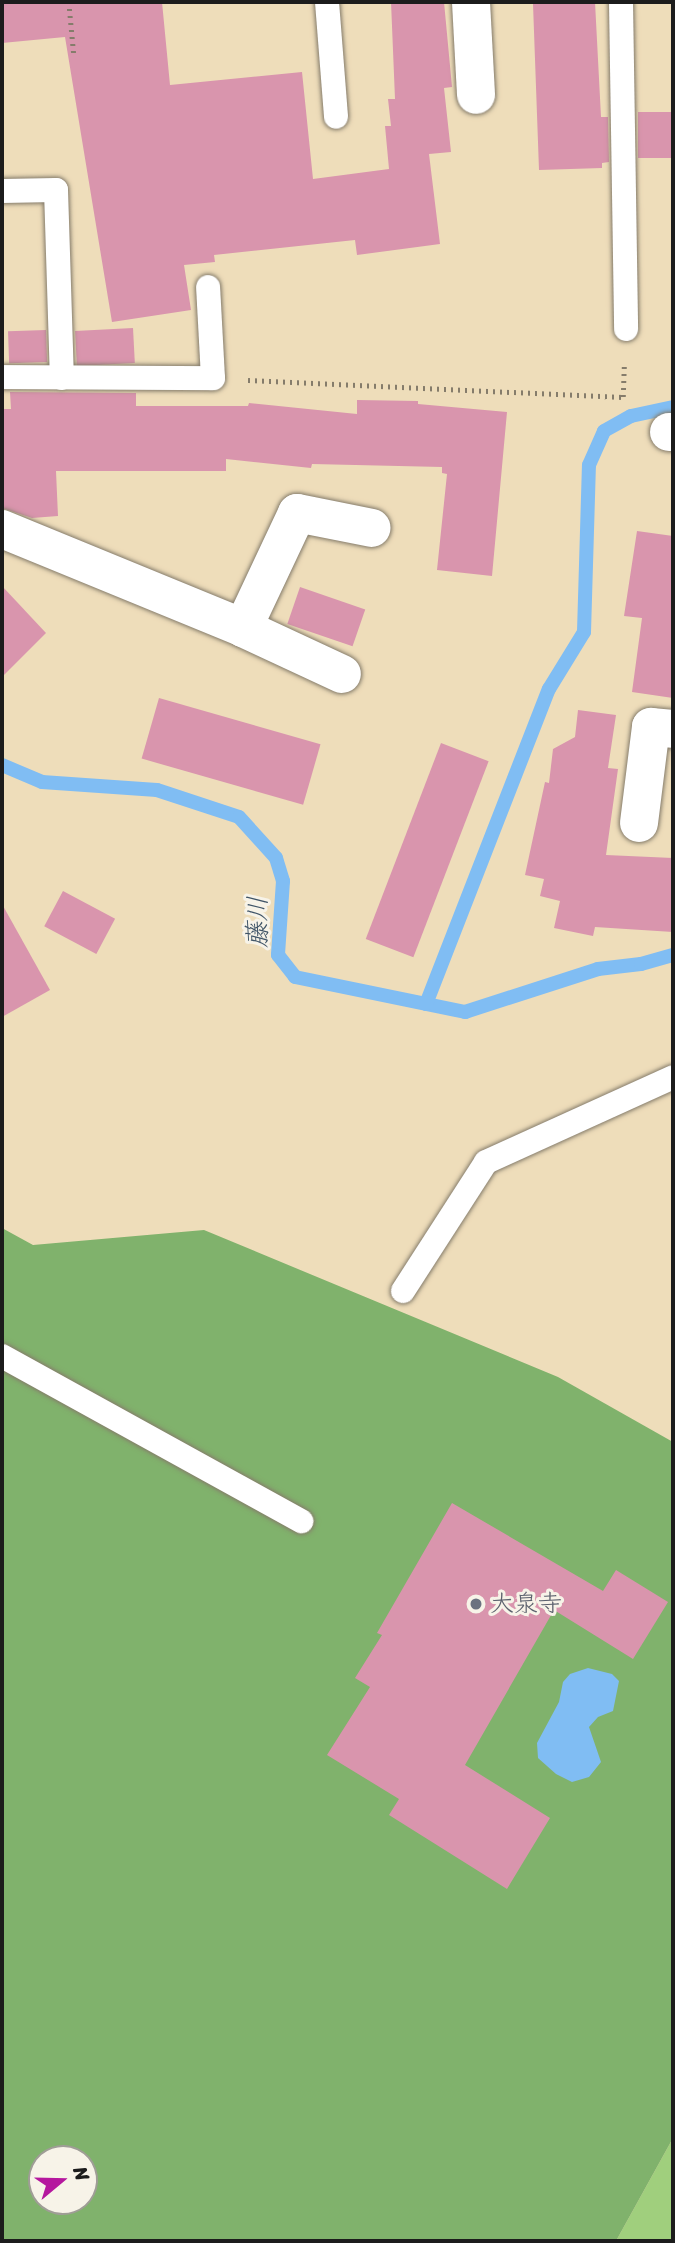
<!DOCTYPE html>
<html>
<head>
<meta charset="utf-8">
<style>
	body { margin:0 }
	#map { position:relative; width:675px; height:2243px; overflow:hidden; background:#eeddba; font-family:Sriracha,"Klee One",sans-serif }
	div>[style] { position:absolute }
	.green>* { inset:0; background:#a0cf7d }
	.forest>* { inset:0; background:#80b26c }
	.water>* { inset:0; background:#80bdf3 }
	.stream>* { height:14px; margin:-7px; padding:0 7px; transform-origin:7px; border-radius:7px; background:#80bdf3 }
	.building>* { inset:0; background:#d995ad; transform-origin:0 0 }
	.path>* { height:4.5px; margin-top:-2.25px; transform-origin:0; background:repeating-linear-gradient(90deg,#857c6b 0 2px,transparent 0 7px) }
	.roads { filter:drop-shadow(0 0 2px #857c6b) drop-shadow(0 0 2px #857c6b) }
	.service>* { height:24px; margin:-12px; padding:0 12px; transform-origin:12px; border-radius:12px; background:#fff }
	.minor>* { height:38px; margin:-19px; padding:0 19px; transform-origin:19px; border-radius:19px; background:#fff }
	.dots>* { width:19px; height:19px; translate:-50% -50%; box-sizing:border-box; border:4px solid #f7f3e8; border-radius:50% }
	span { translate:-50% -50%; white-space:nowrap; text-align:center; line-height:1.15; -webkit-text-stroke:6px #f7f3e8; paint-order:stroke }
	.worship-label { font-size:24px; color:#5b616d }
	.left { translate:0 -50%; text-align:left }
	.water-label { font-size:26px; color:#3f5467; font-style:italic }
	.frame { position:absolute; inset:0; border:4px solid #1c1c1c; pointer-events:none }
	.north { position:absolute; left:28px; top:2145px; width:70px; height:70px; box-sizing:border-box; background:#f7f3e8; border:2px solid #9f9d96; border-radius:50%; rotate:71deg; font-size:19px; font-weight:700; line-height:28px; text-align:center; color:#1c1c1c }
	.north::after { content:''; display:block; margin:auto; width:24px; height:32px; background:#b5179e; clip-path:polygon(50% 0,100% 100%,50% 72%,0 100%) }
</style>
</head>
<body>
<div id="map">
	<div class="green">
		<i style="clip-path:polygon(673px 2138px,673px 2241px,616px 2241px)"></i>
	</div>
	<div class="forest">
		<i style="clip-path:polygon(evenodd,2px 1228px,33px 1245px,204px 1230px,558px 1377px,673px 1442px,673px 2138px,616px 2241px,2px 2241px,2px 1228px,42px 2159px,84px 2159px,84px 2201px,42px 2201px,42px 2159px)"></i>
	</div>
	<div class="water">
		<i style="clip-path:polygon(588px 1668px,612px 1674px,619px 1681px,613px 1711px,598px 1717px,589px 1727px,601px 1762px,589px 1777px,572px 1782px,556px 1774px,538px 1758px,537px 1743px,559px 1702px,563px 1682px,570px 1674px)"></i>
	</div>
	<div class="stream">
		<i style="left:2px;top:765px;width:43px;rotate:23deg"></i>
		<i style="left:42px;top:782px;width:115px;rotate:4deg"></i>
		<i style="left:157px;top:790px;width:86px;rotate:18.2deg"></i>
		<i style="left:239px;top:817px;width:55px;rotate:47.9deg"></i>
		<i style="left:276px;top:858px;width:24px;rotate:73deg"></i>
		<i style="left:283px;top:881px;width:74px;rotate:93.9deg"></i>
		<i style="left:278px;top:955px;width:28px;rotate:52deg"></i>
		<i style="left:295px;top:977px;width:174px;rotate:11.6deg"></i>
		<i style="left:465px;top:1012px;width:140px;rotate:-17.9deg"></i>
		<i style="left:598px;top:969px;width:43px;rotate:-6.6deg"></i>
		<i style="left:641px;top:964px;width:33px;rotate:-16deg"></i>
		<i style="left:426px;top:1004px;width:338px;rotate:-68.7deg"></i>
		<i style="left:549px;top:689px;width:67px;rotate:-58.4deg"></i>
		<i style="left:584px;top:632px;width:167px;rotate:-88.3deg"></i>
		<i style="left:589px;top:465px;width:37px;rotate:-66deg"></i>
		<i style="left:604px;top:431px;width:31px;rotate:-29deg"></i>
		<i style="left:631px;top:416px;width:43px;rotate:-12.1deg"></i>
	</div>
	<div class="building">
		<i style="clip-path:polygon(2px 2px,162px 2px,170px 85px,302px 72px,313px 179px,389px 169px,385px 126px,391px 126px,388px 99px,395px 99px,391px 2px,444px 2px,452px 87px,444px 88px,451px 152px,429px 154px,440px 244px,357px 255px,355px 240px,214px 255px,215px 262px,184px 265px,191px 310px,112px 322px,65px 37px,2px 43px)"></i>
		<i style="clip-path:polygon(595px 2px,601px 117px,608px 117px,609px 162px,602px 163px,602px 168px,539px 170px,533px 4px)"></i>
		<i style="left:673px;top:112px;width:46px;height:35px;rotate:90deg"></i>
		<i style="left:133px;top:328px;width:35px;height:58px;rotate:87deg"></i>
		<i style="left:46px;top:330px;width:32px;height:38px;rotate:88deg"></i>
		<i style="clip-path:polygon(10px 392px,136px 393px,136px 406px,248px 406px,249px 403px,357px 414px,357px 400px,418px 401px,418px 404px,507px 412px,492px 576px,437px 570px,447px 474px,442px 473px,442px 467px,312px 464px,311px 468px,226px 459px,226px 471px,56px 471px,58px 516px,32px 518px,2px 508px,2px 409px,11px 409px)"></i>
		<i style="clip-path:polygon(637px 531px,673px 536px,673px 698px,632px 692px,642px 618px,624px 616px)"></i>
		<i style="clip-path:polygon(2px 586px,46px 633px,2px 677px)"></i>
		<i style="left:300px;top:587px;width:69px;height:39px;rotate:19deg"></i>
		<i style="left:159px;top:698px;width:168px;height:63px;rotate:16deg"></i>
		<i style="clip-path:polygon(578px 710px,616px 715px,608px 768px,618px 769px,606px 855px,673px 858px,673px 932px,595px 927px,593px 936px,554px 928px,560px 901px,540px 896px,544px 879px,525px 875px,545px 782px,549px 783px,553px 749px,575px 737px)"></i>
		<i style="left:441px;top:743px;width:51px;height:210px;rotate:21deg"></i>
		<i style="left:63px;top:891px;width:59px;height:40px;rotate:28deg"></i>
		<i style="clip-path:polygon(2px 904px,50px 990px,2px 1017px)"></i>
		<i style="clip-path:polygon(452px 1503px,603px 1591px,616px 1570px,668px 1602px,633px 1659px,554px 1610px,465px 1765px,550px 1818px,507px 1889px,389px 1815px,399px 1799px,327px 1755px,370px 1687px,355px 1678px,382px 1635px,377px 1633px)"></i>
	</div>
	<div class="path">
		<i style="left:69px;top:2px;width:53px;rotate:84.6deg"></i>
		<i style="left:248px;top:380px;width:375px;rotate:2.6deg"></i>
		<i style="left:623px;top:397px;width:32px;rotate:-88deg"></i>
	</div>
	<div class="roads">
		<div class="service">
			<i style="left:327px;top:2px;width:115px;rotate:85.5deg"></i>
			<i style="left:621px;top:2px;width:327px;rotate:89.1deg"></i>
			<i style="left:2px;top:191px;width:54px;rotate:-1.1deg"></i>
			<i style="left:56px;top:190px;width:188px;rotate:88.2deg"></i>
			<i style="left:2px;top:377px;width:211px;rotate:0.3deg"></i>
			<i style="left:213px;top:378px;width:91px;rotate:-93.1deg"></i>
			<i style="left:403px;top:1291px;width:153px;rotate:-57.2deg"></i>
			<i style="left:486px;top:1162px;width:205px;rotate:-24.4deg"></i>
			<i style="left:2px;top:1356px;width:342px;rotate:28.9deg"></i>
		</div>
		<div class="minor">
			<i style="left:471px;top:2px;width:93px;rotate:86.9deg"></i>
			<i style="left:669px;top:432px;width:4px"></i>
			<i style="left:2px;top:529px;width:261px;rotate:22.3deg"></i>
			<i style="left:243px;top:628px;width:127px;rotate:-64.8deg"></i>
			<i style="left:297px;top:513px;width:76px;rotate:11.3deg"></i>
			<i style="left:243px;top:628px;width:109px;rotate:24.9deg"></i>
			<i style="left:639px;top:823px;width:97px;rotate:-82.9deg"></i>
			<i style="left:651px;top:727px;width:22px;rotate:5deg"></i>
		</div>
	</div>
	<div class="dots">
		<i style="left:476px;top:1604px;background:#6b7280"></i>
	</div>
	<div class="worship-label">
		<span class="left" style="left:490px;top:1604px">大泉寺</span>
	</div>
	<div class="water-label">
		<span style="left:258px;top:922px;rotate:-90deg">藤川</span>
	</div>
	<div class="frame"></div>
	<div class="north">N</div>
</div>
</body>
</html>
